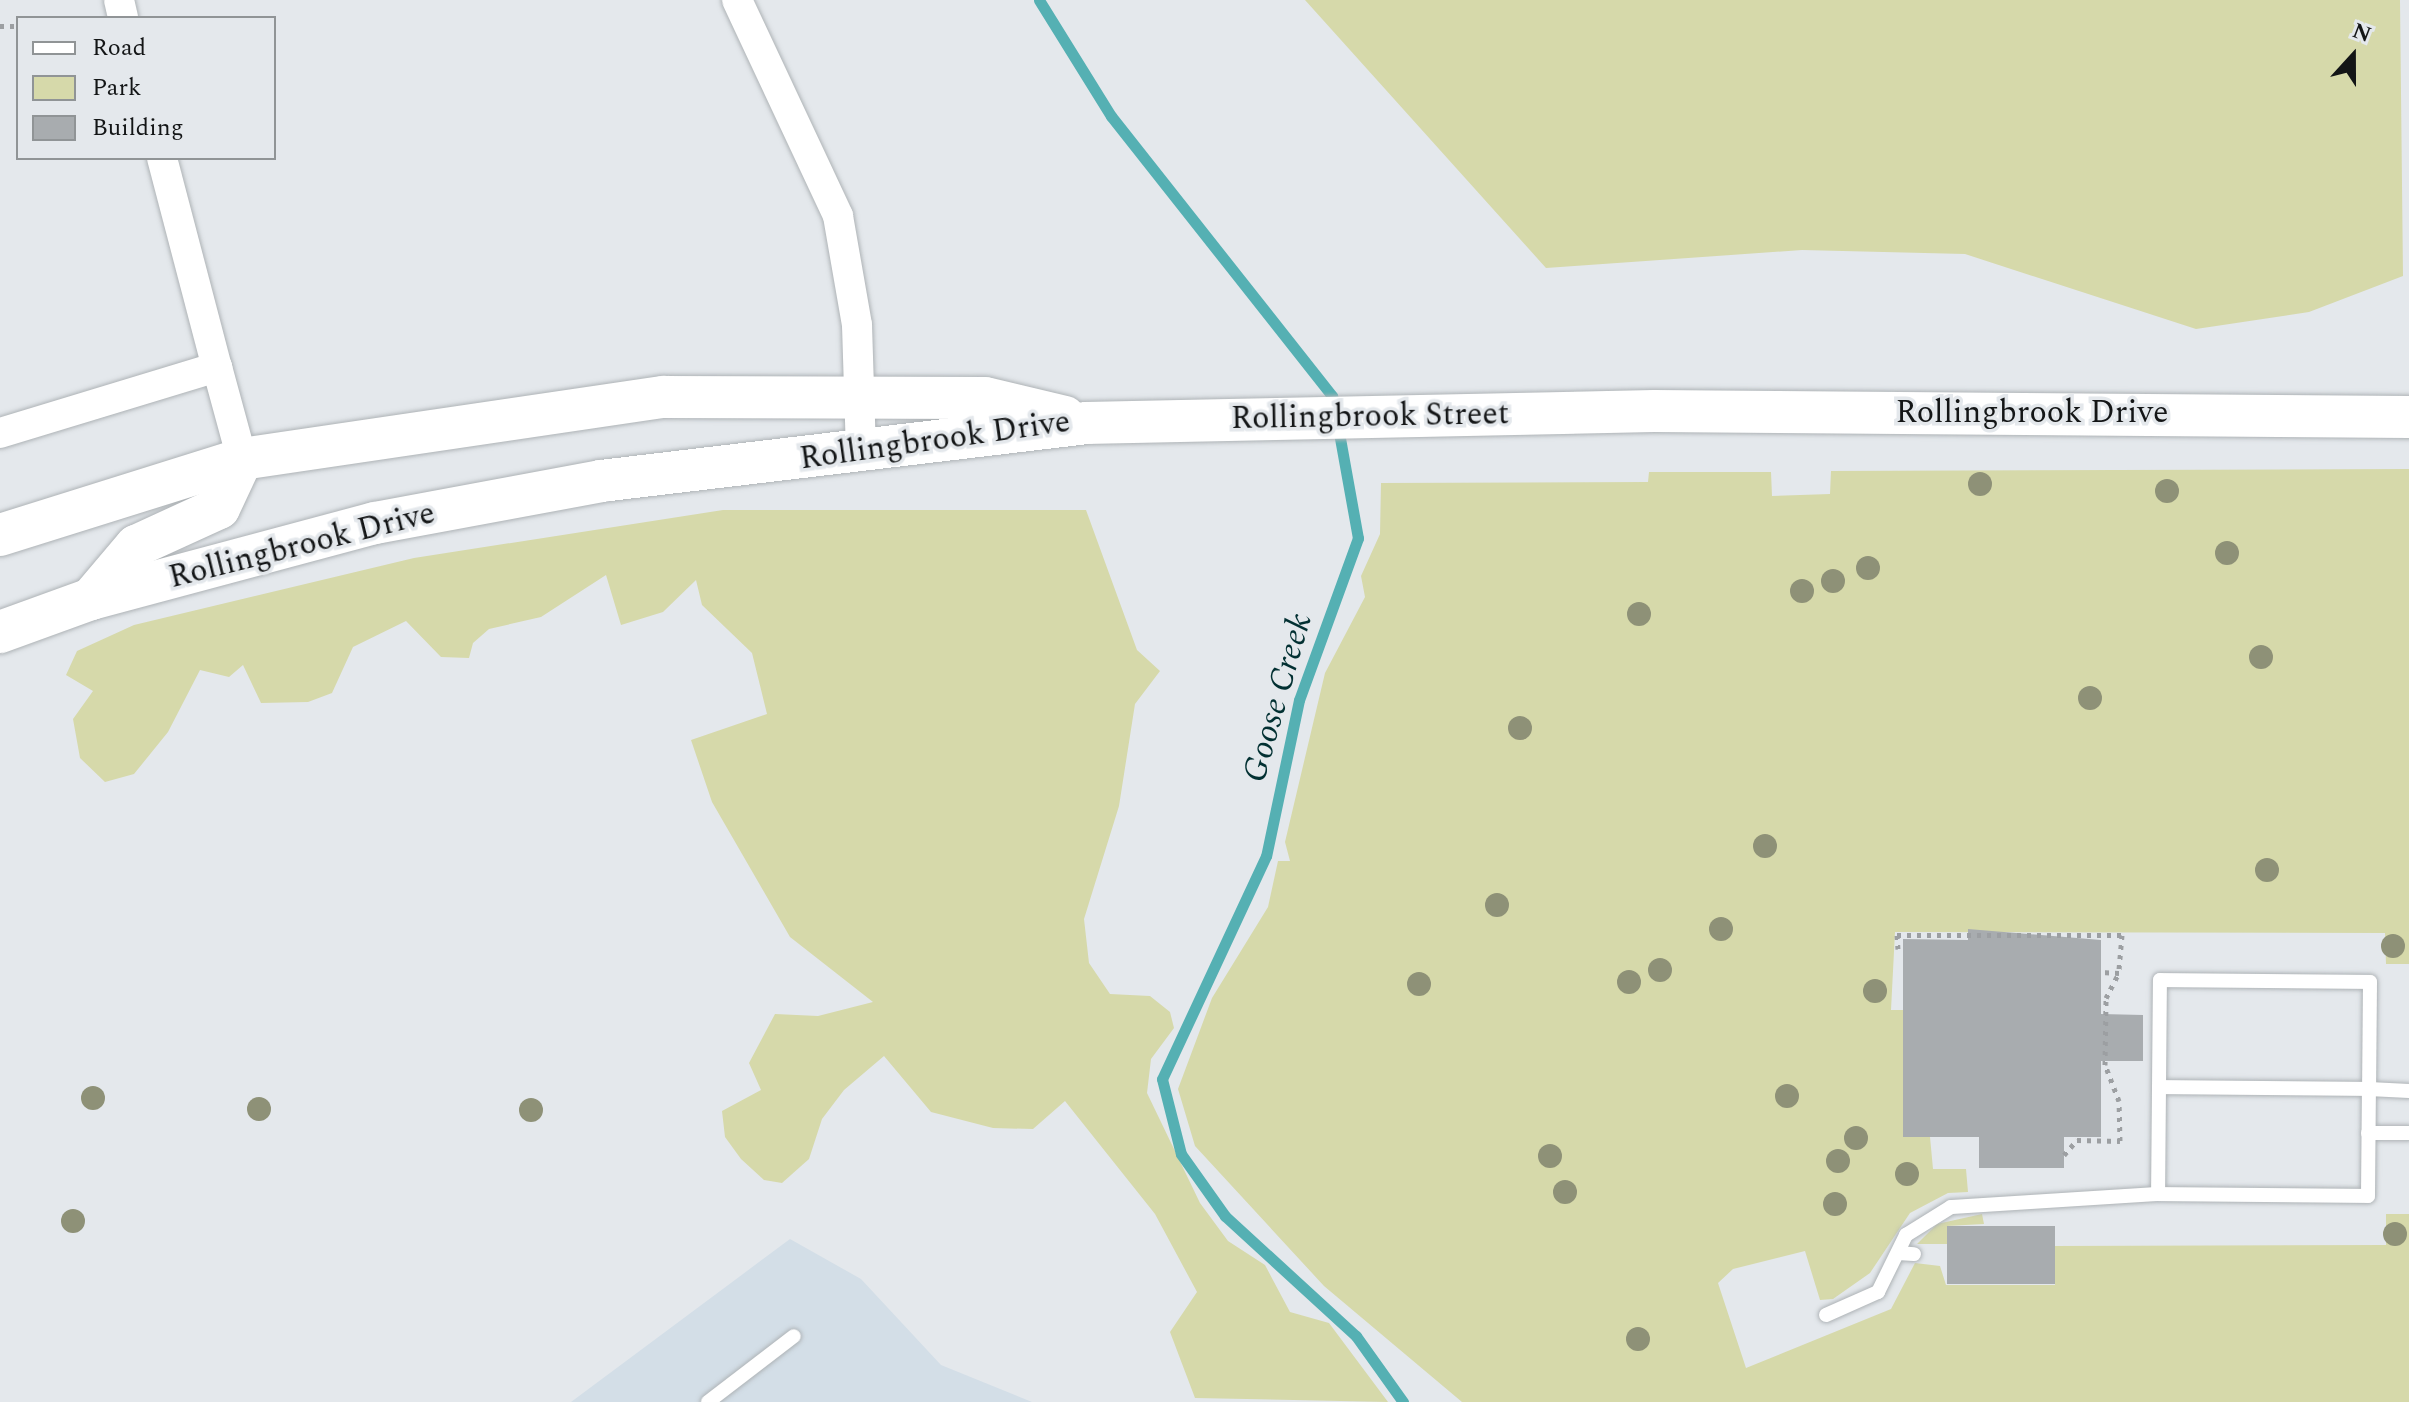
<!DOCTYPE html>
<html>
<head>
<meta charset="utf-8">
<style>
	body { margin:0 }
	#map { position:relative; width:2409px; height:1402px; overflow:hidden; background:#e4e8ec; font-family:Spectral,serif }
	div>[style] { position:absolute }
	.built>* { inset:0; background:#d3dee7 }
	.green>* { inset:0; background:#d6d9aa }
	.stream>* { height:11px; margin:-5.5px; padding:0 5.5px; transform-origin:5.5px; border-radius:5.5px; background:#55b0b3 }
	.building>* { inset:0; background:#a8acaf; transform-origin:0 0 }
	.path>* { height:5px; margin-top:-2.5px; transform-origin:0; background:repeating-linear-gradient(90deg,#9c9fa2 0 4px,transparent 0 10px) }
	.roads { filter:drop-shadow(0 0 2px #aeb3b6) drop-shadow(0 0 2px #aeb3b6) }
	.service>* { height:14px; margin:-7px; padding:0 7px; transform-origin:7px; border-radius:7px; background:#fff }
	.minor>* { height:30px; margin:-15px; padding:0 15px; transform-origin:15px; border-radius:15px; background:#fff }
	.secondary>* { height:42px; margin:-21px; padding:0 21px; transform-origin:21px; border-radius:21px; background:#fff }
	.trees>* { width:24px; height:24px; margin:-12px; border-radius:50%; background:#8e9177 }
	span { translate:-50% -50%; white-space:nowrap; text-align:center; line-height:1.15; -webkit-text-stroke:7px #e4e8ec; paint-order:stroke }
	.street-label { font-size:32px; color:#131516 }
	.water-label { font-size:34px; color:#023032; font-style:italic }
	.legend { position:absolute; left:16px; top:16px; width:260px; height:144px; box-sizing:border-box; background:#e4e8ec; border:2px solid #909496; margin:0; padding:10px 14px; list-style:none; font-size:24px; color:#131516 }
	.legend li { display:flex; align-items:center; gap:16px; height:40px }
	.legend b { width:40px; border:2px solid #909496 }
	.north { position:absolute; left:2313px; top:16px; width:80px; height:80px; -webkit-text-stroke:6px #e4e8ec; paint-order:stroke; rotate:21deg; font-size:22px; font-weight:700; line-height:32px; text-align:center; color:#131516 }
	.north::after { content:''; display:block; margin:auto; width:28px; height:36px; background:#131516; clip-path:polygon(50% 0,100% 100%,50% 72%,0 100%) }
</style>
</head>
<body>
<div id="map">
	<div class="built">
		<i style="clip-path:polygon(790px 1239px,861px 1279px,941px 1365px,1032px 1402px,571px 1402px)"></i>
	</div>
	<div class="green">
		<i style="clip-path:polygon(1305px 0,2400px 0,2403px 276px,2309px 312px,2196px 329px,1965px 254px,1802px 250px,1546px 268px)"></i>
		<i style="clip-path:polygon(2409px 469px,2409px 964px,2386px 964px,2385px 933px,1895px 932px,1891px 1010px,1903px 1010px,1903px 1137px,1930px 1137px,1933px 1169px,1966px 1169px,1968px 1192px,1948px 1193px,1910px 1213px,1870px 1273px,1833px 1299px,1820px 1300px,1805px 1251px,1733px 1269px,1718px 1283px,1746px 1368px,1891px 1309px,1915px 1263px,1940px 1266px,1946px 1285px,2055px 1285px,2055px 1246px,2386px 1245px,2386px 1214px,2409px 1214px,2409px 1402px,1462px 1402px,1324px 1286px,1195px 1146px,1178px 1089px,1212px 998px,1268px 907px,1278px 861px,1290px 861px,1285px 842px,1325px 673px,1365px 597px,1361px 576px,1380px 534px,1381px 483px,1648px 482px,1649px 472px,1771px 472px,1772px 496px,1830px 494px,1831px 471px)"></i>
		<i style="clip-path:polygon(723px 510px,1086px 510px,1137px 650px,1160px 671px,1135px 704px,1119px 806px,1084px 919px,1089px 963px,1110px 994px,1150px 996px,1170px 1012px,1174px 1028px,1151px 1059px,1147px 1093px,1200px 1203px,1228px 1241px,1265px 1265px,1290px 1312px,1329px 1323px,1388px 1402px,1195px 1398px,1170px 1332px,1197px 1292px,1155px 1214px,1065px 1101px,1033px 1129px,993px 1128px,931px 1112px,884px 1056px,844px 1090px,822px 1119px,809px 1159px,782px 1183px,764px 1180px,741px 1159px,725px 1137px,722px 1111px,761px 1090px,749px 1063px,775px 1014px,818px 1016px,873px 1002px,790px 937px,712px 802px,691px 740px,767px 714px,752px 653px,702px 605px,696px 580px,663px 612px,621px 625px,606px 575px,541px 617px,489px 629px,473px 643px,469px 658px,441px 657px,406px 621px,353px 647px,332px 693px,308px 702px,261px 703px,243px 665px,229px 677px,200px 670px,168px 732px,134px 774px,105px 782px,80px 758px,73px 719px,93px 691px,66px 675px,77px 651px,134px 625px,414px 558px)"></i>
		<i style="clip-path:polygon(1982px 1214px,1984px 1224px,1947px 1226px,1947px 1244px,1917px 1244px,1937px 1224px)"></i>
	</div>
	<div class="stream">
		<i style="left:1039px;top:0;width:137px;rotate:58.2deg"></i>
		<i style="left:1111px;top:116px;width:357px;rotate:51.7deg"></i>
		<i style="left:1332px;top:396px;width:14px;rotate:78deg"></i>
		<i style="left:1338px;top:427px;width:113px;rotate:79.8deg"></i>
		<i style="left:1358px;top:538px;width:172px;rotate:110deg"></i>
		<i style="left:1299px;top:700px;width:159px;rotate:101.9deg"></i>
		<i style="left:1266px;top:856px;width:246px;rotate:115deg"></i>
		<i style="left:1162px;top:1079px;width:77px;rotate:75.8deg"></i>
		<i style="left:1181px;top:1154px;width:76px;rotate:54.6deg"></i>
		<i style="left:1225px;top:1216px;width:178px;rotate:42.5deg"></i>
		<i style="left:1356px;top:1336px;width:81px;rotate:54.5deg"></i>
	</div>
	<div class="building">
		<i style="clip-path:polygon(1968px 929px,2101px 940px,2101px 1014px,2143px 1015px,2143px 1061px,2101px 1061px,2101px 1137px,2064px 1137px,2064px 1168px,1979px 1168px,1979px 1137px,1903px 1137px,1903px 939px,1968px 940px)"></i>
		<i style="left:1947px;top:1226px;width:108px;height:58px"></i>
	</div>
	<div class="path">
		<i style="left:0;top:26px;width:18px"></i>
		<i style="left:1898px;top:949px;width:14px;rotate:-94deg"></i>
		<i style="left:1897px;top:935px;width:225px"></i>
		<i style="left:2122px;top:935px;width:38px;rotate:95deg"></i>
		<i style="left:2119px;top:973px;width:18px;rotate:-177deg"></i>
		<i style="left:2064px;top:1155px;width:20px;rotate:-49deg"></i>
		<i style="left:2077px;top:1140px;width:43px;rotate:1.3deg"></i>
		<i style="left:2120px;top:1141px;width:40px;rotate:-91.4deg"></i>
		<i style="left:2119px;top:1101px;width:39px;rotate:-111deg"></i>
		<i style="left:2105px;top:1065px;width:67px;rotate:-89.1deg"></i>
		<i style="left:2106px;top:998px;width:28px;rotate:-63deg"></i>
	</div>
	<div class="roads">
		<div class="service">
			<i style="left:2160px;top:980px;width:210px;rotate:0.5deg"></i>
			<i style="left:2370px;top:982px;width:107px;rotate:90.5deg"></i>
			<i style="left:2369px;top:1089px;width:210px;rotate:-179.5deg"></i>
			<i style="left:2159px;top:1087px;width:107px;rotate:-89.5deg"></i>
			<i style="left:2159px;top:1087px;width:107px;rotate:90.5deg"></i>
			<i style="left:2158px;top:1194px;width:210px;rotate:0.5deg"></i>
			<i style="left:2368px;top:1196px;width:107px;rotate:-89.5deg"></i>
			<i style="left:2369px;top:1089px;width:40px;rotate:2.9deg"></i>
			<i style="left:2368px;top:1133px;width:41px"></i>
			<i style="left:1898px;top:1253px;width:16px;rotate:4deg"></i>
			<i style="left:1826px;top:1315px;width:57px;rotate:-23.9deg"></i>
			<i style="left:1878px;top:1292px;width:64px;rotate:-63.8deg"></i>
			<i style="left:1906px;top:1235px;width:53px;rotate:-31.9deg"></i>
			<i style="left:1951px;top:1207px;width:207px;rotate:-3.6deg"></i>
			<i style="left:708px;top:1402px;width:108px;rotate:-37.5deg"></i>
		</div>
		<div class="minor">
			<i style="left:119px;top:0;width:18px;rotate:77deg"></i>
			<i style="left:737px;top:0;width:238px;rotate:64.9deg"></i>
			<i style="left:838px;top:216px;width:111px;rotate:80.1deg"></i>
			<i style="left:857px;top:325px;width:129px;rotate:88.2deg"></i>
			<i style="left:162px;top:158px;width:216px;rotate:75.3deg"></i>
			<i style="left:0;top:433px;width:227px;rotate:-16.9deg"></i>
			<i style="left:217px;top:367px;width:95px;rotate:74.8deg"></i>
		</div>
		<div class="secondary">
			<i style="left:0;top:535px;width:254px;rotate:-17.4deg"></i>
			<i style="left:242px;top:459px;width:426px;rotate:-8.4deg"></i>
			<i style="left:663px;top:397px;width:322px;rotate:0.2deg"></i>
			<i style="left:985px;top:398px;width:82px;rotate:13.4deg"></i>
			<i style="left:91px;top:599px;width:70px;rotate:-49.7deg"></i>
			<i style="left:136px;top:546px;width:91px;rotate:-24.6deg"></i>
			<i style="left:219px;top:508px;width:54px;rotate:-64.9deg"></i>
			<i style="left:0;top:632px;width:97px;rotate:-19.9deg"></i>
			<i style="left:91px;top:599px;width:294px;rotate:-15deg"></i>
			<i style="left:375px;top:523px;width:230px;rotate:-10.5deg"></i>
			<i style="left:601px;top:481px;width:487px;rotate:-6.8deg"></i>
			<i style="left:1085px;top:423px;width:569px;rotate:-1.21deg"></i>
			<i style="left:1654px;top:411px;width:755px;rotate:0.46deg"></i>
		</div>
	</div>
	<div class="trees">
		<i style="left:1980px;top:484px"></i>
		<i style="left:2167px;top:491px"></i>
		<i style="left:2227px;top:553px"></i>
		<i style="left:1868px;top:568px"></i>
		<i style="left:1833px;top:581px"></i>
		<i style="left:1802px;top:591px"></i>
		<i style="left:1639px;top:614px"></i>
		<i style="left:2261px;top:657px"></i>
		<i style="left:2090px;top:698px"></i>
		<i style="left:1520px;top:728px"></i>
		<i style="left:1765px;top:846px"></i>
		<i style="left:2267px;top:870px"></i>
		<i style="left:1497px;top:905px"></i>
		<i style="left:1721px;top:929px"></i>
		<i style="left:2393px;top:946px"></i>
		<i style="left:1660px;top:970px"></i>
		<i style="left:1629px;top:982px"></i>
		<i style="left:1419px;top:984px"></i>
		<i style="left:1875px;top:991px"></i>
		<i style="left:1787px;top:1096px"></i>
		<i style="left:93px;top:1098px"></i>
		<i style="left:259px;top:1109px"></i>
		<i style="left:531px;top:1110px"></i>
		<i style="left:1856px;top:1138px"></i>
		<i style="left:1550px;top:1156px"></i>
		<i style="left:1838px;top:1161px"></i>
		<i style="left:1907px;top:1174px"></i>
		<i style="left:1565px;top:1192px"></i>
		<i style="left:1835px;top:1204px"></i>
		<i style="left:73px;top:1221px"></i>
		<i style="left:2395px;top:1234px"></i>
		<i style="left:1638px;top:1339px"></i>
	</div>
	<div class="street-label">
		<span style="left:2032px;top:413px">Rollingbrook Drive</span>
		<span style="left:1370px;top:417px;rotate:-1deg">Rollingbrook Street</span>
		<span style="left:935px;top:441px;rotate:-8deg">Rollingbrook Drive</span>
		<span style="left:302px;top:546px;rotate:-14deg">Rollingbrook Drive</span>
	</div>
	<div class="water-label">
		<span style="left:1278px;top:698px;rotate:-74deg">Goose Creek</span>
	</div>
	<ul class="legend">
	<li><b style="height:10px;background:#fff"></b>Road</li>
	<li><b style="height:22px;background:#d6d9aa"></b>Park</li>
	<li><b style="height:22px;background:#a8acaf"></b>Building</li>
	</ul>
	<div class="north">N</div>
</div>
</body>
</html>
